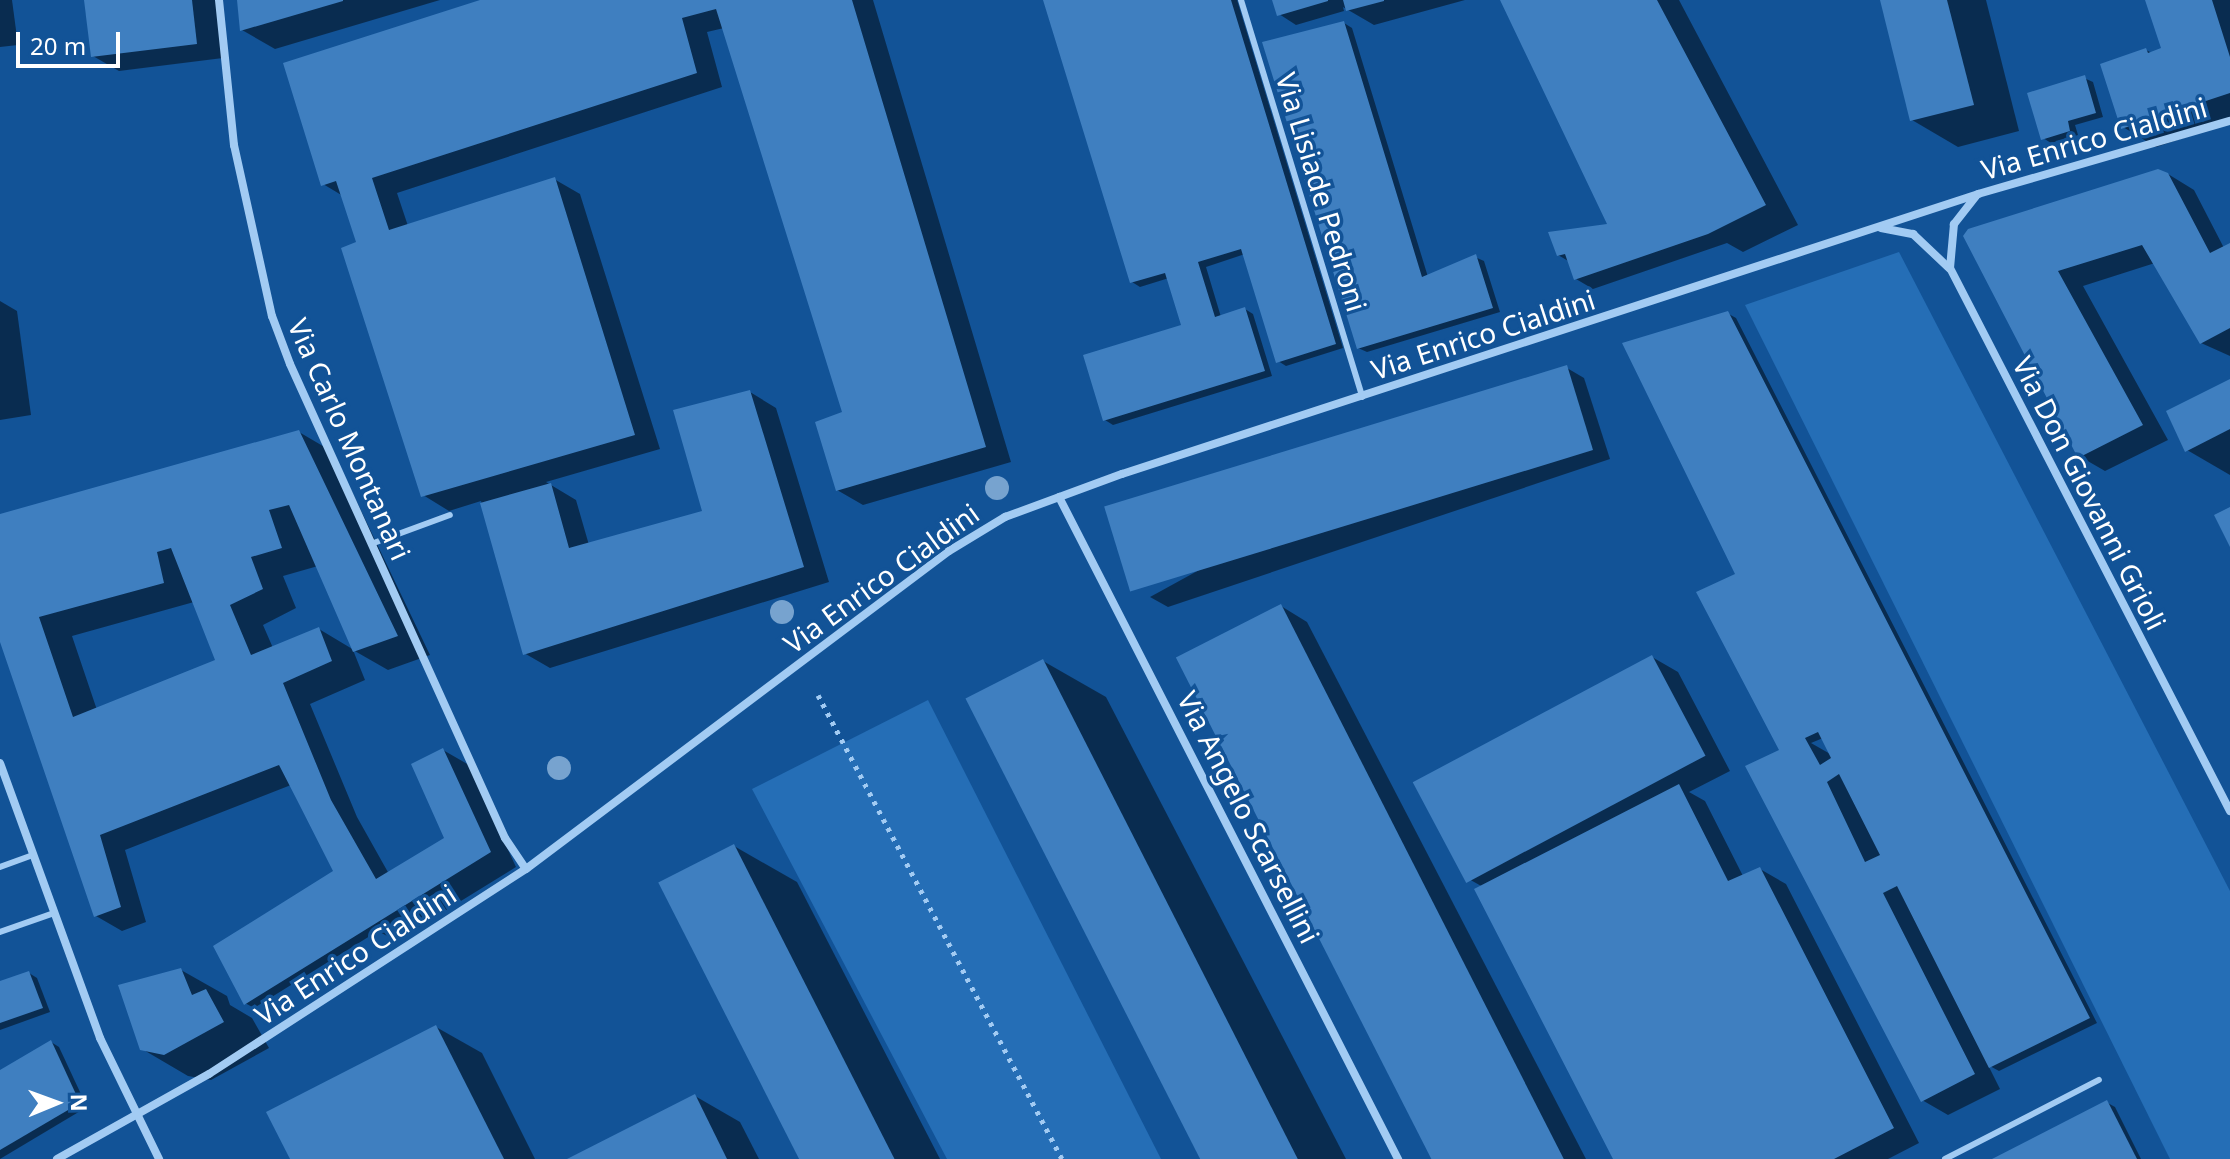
<!DOCTYPE html>
<html>
<head>
<meta charset="utf-8">
<style>
	body { margin:0 }
	#map { position:relative; width:2230px; height:1159px; overflow:hidden; background:#125397; font-family:"Noto Sans",sans-serif }
	div>[style] { position:absolute }
	.green>* { inset:0; background:#256eb6 }
	.shadow>* { inset:0; background:#0007 }
	.building>* { inset:0; background:#3f7fc0; transform-origin:0 0 }
	.path>* { height:5px; margin-top:-2.5px; transform-origin:0; background:repeating-linear-gradient(90deg,#a2cbf3 0 4px,transparent 0 10px) }
	.service>* { height:6px; margin:-3px; padding:0 3px; transform-origin:3px; border-radius:3px; background:#a2cbf3 }
	.minor>* { height:8px; margin:-4px; padding:0 4px; transform-origin:4px; border-radius:4px; background:#a2cbf3 }
	.trees>* { width:24px; height:24px; margin:-12px; border-radius:50%; background:#77a3cf }
	span { translate:-50% -50%; white-space:nowrap; text-align:center; line-height:1.15; -webkit-text-stroke:7px #125397; paint-order:stroke }
	.street-label { font-size:28px; color:#fff }
	.north { position:absolute; left:16px; top:1063px; width:80px; height:80px; -webkit-text-stroke:6px #125397; paint-order:stroke; rotate:89deg; font-size:22px; font-weight:700; line-height:32px; text-align:center; color:#fff }
	.north::after { content:''; display:block; margin:auto; width:28px; height:36px; background:#fff; clip-path:polygon(50% 0,100% 100%,50% 72%,0 100%) }
	.scale { position:absolute; left:16px; top:32px; width:104px; height:36px; box-sizing:border-box; border:4px solid #fff; border-top:0; padding-left:10px; font-size:24px; line-height:28px; white-space:nowrap; color:#fff; -webkit-text-stroke:6px #125397; paint-order:stroke }
</style>
</head>
<body>
<div id="map">
	<div class="green">
		<i style="clip-path:polygon(1899px 252px,2230px 891px,2230px 1159px,2170px 1159px,1745px 305px)"></i>
		<i style="clip-path:polygon(928px 700px,1161px 1159px,947px 1159px,752px 789px)"></i>
	</div>
	<div class="shadow">
		<i style="clip-path:polygon(0 0,12px 0,18px 45px,0 47px)"></i>
		<i style="clip-path:polygon(86px 0,216px 0,223px 58px,119px 71px,93px 56px)"></i>
		<i style="clip-path:polygon(239px 0,440px 0,275px 49px,242px 30px)"></i>
		<i style="clip-path:polygon(487px 0,873px 0,1011px 462px,863px 505px,837px 490px,844px 413px,724px 28px,707px 32px,722px 87px,397px 193px,408px 226px,554px 179px,580px 194px,660px 449px,546px 482px,576px 500px,589px 545px,704px 512px,750px 392px,776px 408px,829px 582px,550px 668px,524px 653px,481px 501px,449px 511px,423px 495px,359px 244px,343px 196px,323px 184px)"></i>
		<i style="clip-path:polygon(1045px 0,1237px 0,1343px 348px,1286px 366px,1278px 361px,1245px 254px,1206px 267px,1221px 317px,1245px 309px,1253px 314px,1272px 376px,1113px 425px,1105px 420px,1183px 327px,1169px 278px,1140px 287px,1132px 282px)"></i>
		<i style="clip-path:polygon(1274px 0,1465px 0,1374px 25px,1343px 7px,1344px 11px,1296px 25px,1279px 14px)"></i>
		<i style="clip-path:polygon(1502px 0,1679px 0,1798px 225px,1743px 252px,1727px 243px,1593px 289px,1576px 279px,1570px 262px,1558px 255px,1610px 225px)"></i>
		<i style="clip-path:polygon(1882px 0,1986px 0,2019px 131px,1958px 147px,1912px 120px)"></i>
		<i style="clip-path:polygon(2147px 0,2230px 0,2230px 123px,2156px 147px,2123px 127px,2146px 50px,2152px 53px,2163px 49px)"></i>
		<i style="clip-path:polygon(1344px 23px,1352px 28px,1428px 277px,1475px 257px,1484px 261px,1500px 312px,1367px 352px,1358px 348px)"></i>
		<i style="clip-path:polygon(2084px 78px,2093px 82px,2103px 117px,2075px 125px,2078px 135px,2051px 143px,2043px 138px)"></i>
		<i style="clip-path:polygon(2168px 174px,2194px 190px,2224px 248px,2230px 245px,2230px 356px,2201px 343px,2155px 263px,2083px 286px,2168px 440px,2105px 471px,2079px 456px,1966px 236px)"></i>
		<i style="clip-path:polygon(0 301px,17px 311px,31px 415px,0 420px)"></i>
		<i style="clip-path:polygon(evenodd,1727px 313px,1736px 318px,2097px 1023px,1999px 1071px,1988px 1065px,2000px 1089px,1948px 1115px,1922px 1100px,1784px 750px,1738px 575px,1727px 313px,1823px 738px,1832px 755px,1811px 743px,1823px 738px)"></i>
		<i style="clip-path:polygon(1567px 368px,1584px 378px,1610px 459px,1168px 607px,1150px 597px)"></i>
		<i style="clip-path:polygon(2230px 381px,2230px 475px,2187px 450px)"></i>
		<i style="clip-path:polygon(evenodd,299px 432px,333px 452px,430px 655px,388px 670px,353px 650px,365px 680px,310px 704px,357px 817px,389px 874px,446px 838px,443px 750px,469px 765px,516px 867px,396px 941px,378px 931px,254px 1008px,245px 1003px,335px 872px,291px 785px,125px 850px,146px 922px,122px 931px,96px 916px,0 635px,0 516px,299px 432px,318px 566px,354px 650px,319px 629px,273px 648px,263px 625px,296px 608px,283px 576px,318px 566px,299px 432px,194px 602px,217px 661px,97px 710px,72px 636px,194px 602px)"></i>
		<i style="clip-path:polygon(1281px 606px,1307px 622px,1586px 1159px,1437px 1159px)"></i>
		<i style="clip-path:polygon(1652px 657px,1678px 672px,1730px 771px,1689px 792px,1705px 801px,1743px 876px,1760px 869px,1786px 884px,1919px 1143px,1888px 1159px,1615px 1159px,1483px 887px,1467px 878px)"></i>
		<i style="clip-path:polygon(1043px 661px,1106px 697px,1346px 1159px,1207px 1159px)"></i>
		<i style="clip-path:polygon(734px 846px,797px 882px,940px 1159px,803px 1159px)"></i>
		<i style="clip-path:polygon(181px 970px,227px 996px,230px 1005px,252px 1018px,269px 1048px,211px 1080px,188px 1076px,142px 1049px)"></i>
		<i style="clip-path:polygon(29px 973px,37px 978px,50px 1012px,0 1030px,0 983px)"></i>
		<i style="clip-path:polygon(436px 1027px,482px 1053px,535px 1159px,292px 1159px)"></i>
		<i style="clip-path:polygon(51px 1042px,59px 1047px,87px 1107px,0 1159px,0 1072px)"></i>
		<i style="clip-path:polygon(695px 1096px,740px 1122px,759px 1159px,572px 1159px)"></i>
		<i style="clip-path:polygon(2106px 1102px,2115px 1107px,2141px 1159px,1996px 1159px)"></i>
	</div>
	<div class="building">
		<i style="clip-path:polygon(84px 0,192px 0,197px 44px,91px 57px)"></i>
		<i style="clip-path:polygon(237px 0,343px 0,343px 1px,240px 31px)"></i>
		<i style="clip-path:polygon(480px 0,852px 0,986px 447px,836px 491px,815px 422px,842px 412px,716px 9px,682px 18px,697px 73px,372px 178px,389px 230px,555px 177px,635px 435px,421px 497px,341px 248px,356px 242px,336px 181px,321px 186px,283px 63px)"></i>
		<i style="clip-path:polygon(1043px 0,1231px 0,1336px 344px,1276px 363px,1241px 249px,1198px 262px,1215px 317px,1245px 307px,1265px 371px,1103px 421px,1083px 355px,1181px 325px,1165px 273px,1130px 283px)"></i>
		<i style="clip-path:polygon(1272px 0,1328px 0,1328px 1px,1277px 16px)"></i>
		<i style="clip-path:polygon(1343px 0,1384px 0,1384px 1px,1346px 11px)"></i>
		<i style="clip-path:polygon(1500px 0,1657px 0,1766px 205px,1708px 234px,1574px 280px,1565px 254px,1557px 256px,1548px 232px,1607px 224px)"></i>
		<i style="clip-path:polygon(1880px 0,1947px 0,1974px 105px,1910px 121px)"></i>
		<i style="clip-path:polygon(2145px 0,2212px 0,2230px 57px,2230px 93px,2121px 129px,2100px 64px,2146px 48px,2148px 53px,2161px 48px)"></i>
		<i style="clip-path:polygon(1344px 21px,1422px 277px,1476px 254px,1493px 308px,1357px 349px,1262px 42px)"></i>
		<i style="clip-path:polygon(2085px 75px,2096px 113px,2068px 121px,2070px 131px,2041px 140px,2027px 93px)"></i>
		<i style="clip-path:polygon(2158px 169px,2168px 173px,2210px 253px,2230px 243px,2230px 328px,2200px 344px,2142px 245px,2058px 271px,2143px 425px,2078px 458px,1963px 236px,1968px 229px)"></i>
		<i style="clip-path:polygon(evenodd,1728px 311px,2090px 1018px,1989px 1068px,1897px 886px,1883px 893px,1975px 1074px,1921px 1102px,1745px 766px,1779px 750px,1696px 592px,1735px 574px,1622px 343px,1728px 311px,1818px 732px,1831px 758px,1820px 765px,1805px 738px,1818px 732px,1728px 311px,1839px 774px,1880px 855px,1865px 862px,1827px 782px,1839px 774px)"></i>
		<i style="left:1567px;top:365px;width:89px;height:484px;rotate:73deg"></i>
		<i style="clip-path:polygon(2230px 379px,2230px 429px,2185px 452px,2166px 411px)"></i>
		<i style="clip-path:polygon(750px 390px,804px 567px,523px 655px,480px 503px,551px 483px,569px 548px,702px 511px,673px 410px)"></i>
		<i style="clip-path:polygon(evenodd,299px 430px,398px 636px,353px 652px,289px 505px,269px 510px,282px 548px,251px 557px,263px 589px,230px 605px,251px 655px,319px 627px,332px 661px,283px 683px,331px 800px,376px 879px,444px 838px,411px 764px,443px 748px,491px 852px,244px 1005px,213px 946px,333px 871px,297px 800px,279px 765px,100px 835px,121px 907px,94px 917px,0 642px,0 514px,299px 430px,171px 548px,215px 660px,73px 717px,39px 617px,164px 583px,157px 552px,171px 548px)"></i>
		<i style="clip-path:polygon(2230px 507px,2230px 547px,2214px 515px)"></i>
		<i style="left:1281px;top:604px;width:625px;height:118px;rotate:63deg"></i>
		<i style="left:1652px;top:655px;width:114px;height:271px;rotate:62deg"></i>
		<i style="left:1043px;top:659px;width:564px;height:87px;rotate:63deg"></i>
		<i style="clip-path:polygon(1679px 784px,1728px 881px,1760px 867px,1894px 1128px,1834px 1159px,1613px 1159px,1474px 889px)"></i>
		<i style="left:734px;top:844px;width:355px;height:85px;rotate:63deg"></i>
		<i style="clip-path:polygon(181px 968px,192px 995px,206px 989px,224px 1022px,164px 1055px,140px 1050px,118px 985px)"></i>
		<i style="clip-path:polygon(29px 971px,43px 1008px,0 1023px,0 981px)"></i>
		<i style="clip-path:polygon(436px 1025px,504px 1159px,290px 1159px,266px 1112px)"></i>
		<i style="clip-path:polygon(51px 1040px,80px 1103px,0 1150px,0 1070px)"></i>
		<i style="clip-path:polygon(695px 1094px,727px 1159px,567px 1159px)"></i>
		<i style="clip-path:polygon(2107px 1100px,2137px 1159px,1992px 1159px)"></i>
	</div>
	<div class="path">
		<i style="left:818px;top:695px;width:524px;rotate:62.26deg"></i>
	</div>
	<div class="service">
		<i style="left:1241px;top:0;width:415px;rotate:73deg"></i>
		<i style="left:371px;top:544px;width:84px;rotate:-20.2deg"></i>
		<i style="left:0;top:867px;width:35px;rotate:-20deg"></i>
		<i style="left:0;top:932px;width:57px;rotate:-19.4deg"></i>
		<i style="left:1945px;top:1159px;width:173px;rotate:-27.2deg"></i>
	</div>
	<div class="minor">
		<i style="left:219px;top:0;width:146px;rotate:84.1deg"></i>
		<i style="left:234px;top:145px;width:175px;rotate:77.5deg"></i>
		<i style="left:272px;top:316px;width:51px;rotate:69.4deg"></i>
		<i style="left:290px;top:364px;width:520px;rotate:65.6deg"></i>
		<i style="left:505px;top:838px;width:37px;rotate:56deg"></i>
		<i style="left:1976px;top:196px;width:36px;rotate:128deg"></i>
		<i style="left:1954px;top:224px;width:44px;rotate:95.2deg"></i>
		<i style="left:1950px;top:268px;width:611px;rotate:62.72deg"></i>
		<i style="left:1881px;top:228px;width:33px;rotate:11deg"></i>
		<i style="left:1913px;top:234px;width:50px;rotate:43.4deg"></i>
		<i style="left:1059px;top:497px;width:744px;rotate:62.88deg"></i>
		<i style="left:0;top:763px;width:293px;rotate:70deg"></i>
		<i style="left:100px;top:1038px;width:135px;rotate:64deg"></i>
		<i style="left:57px;top:1159px;width:174px;rotate:-29.2deg"></i>
		<i style="left:209px;top:1074px;width:378px;rotate:-32.9deg"></i>
		<i style="left:526px;top:869px;width:529px;rotate:-36.93deg"></i>
		<i style="left:949px;top:551px;width:66px;rotate:-31.3deg"></i>
		<i style="left:1005px;top:517px;width:125px;rotate:-20.2deg"></i>
		<i style="left:1122px;top:474px;width:901px;rotate:-18.11deg"></i>
		<i style="left:1978px;top:194px;width:262px;rotate:-16.2deg"></i>
	</div>
	<div class="trees">
		<i style="left:997px;top:488px"></i>
		<i style="left:782px;top:612px"></i>
		<i style="left:559px;top:768px"></i>
	</div>
	<div class="street-label">
		<span style="left:2094px;top:138px;rotate:-16deg">Via Enrico Cialdini</span>
		<span style="left:1322px;top:192px;rotate:73deg">Via Lisiade Pedroni</span>
		<span style="left:1483px;top:334px;rotate:-18deg">Via Enrico Cialdini</span>
		<span style="left:350px;top:439px;rotate:66deg">Via Carlo Montanari</span>
		<span style="left:2090px;top:493px;rotate:63deg">Via Don Giovanni Grioli</span>
		<span style="left:881px;top:578px;rotate:-36deg">Via Enrico Cialdini</span>
		<span style="left:1249px;top:817px;rotate:63deg">Via Angelo Scarsellini</span>
		<span style="left:355px;top:954px;rotate:-33deg">Via Enrico Cialdini</span>
	</div>
	<div class="north">N</div>
	<div class="scale">20 m</div>
</div>
</body>
</html>
